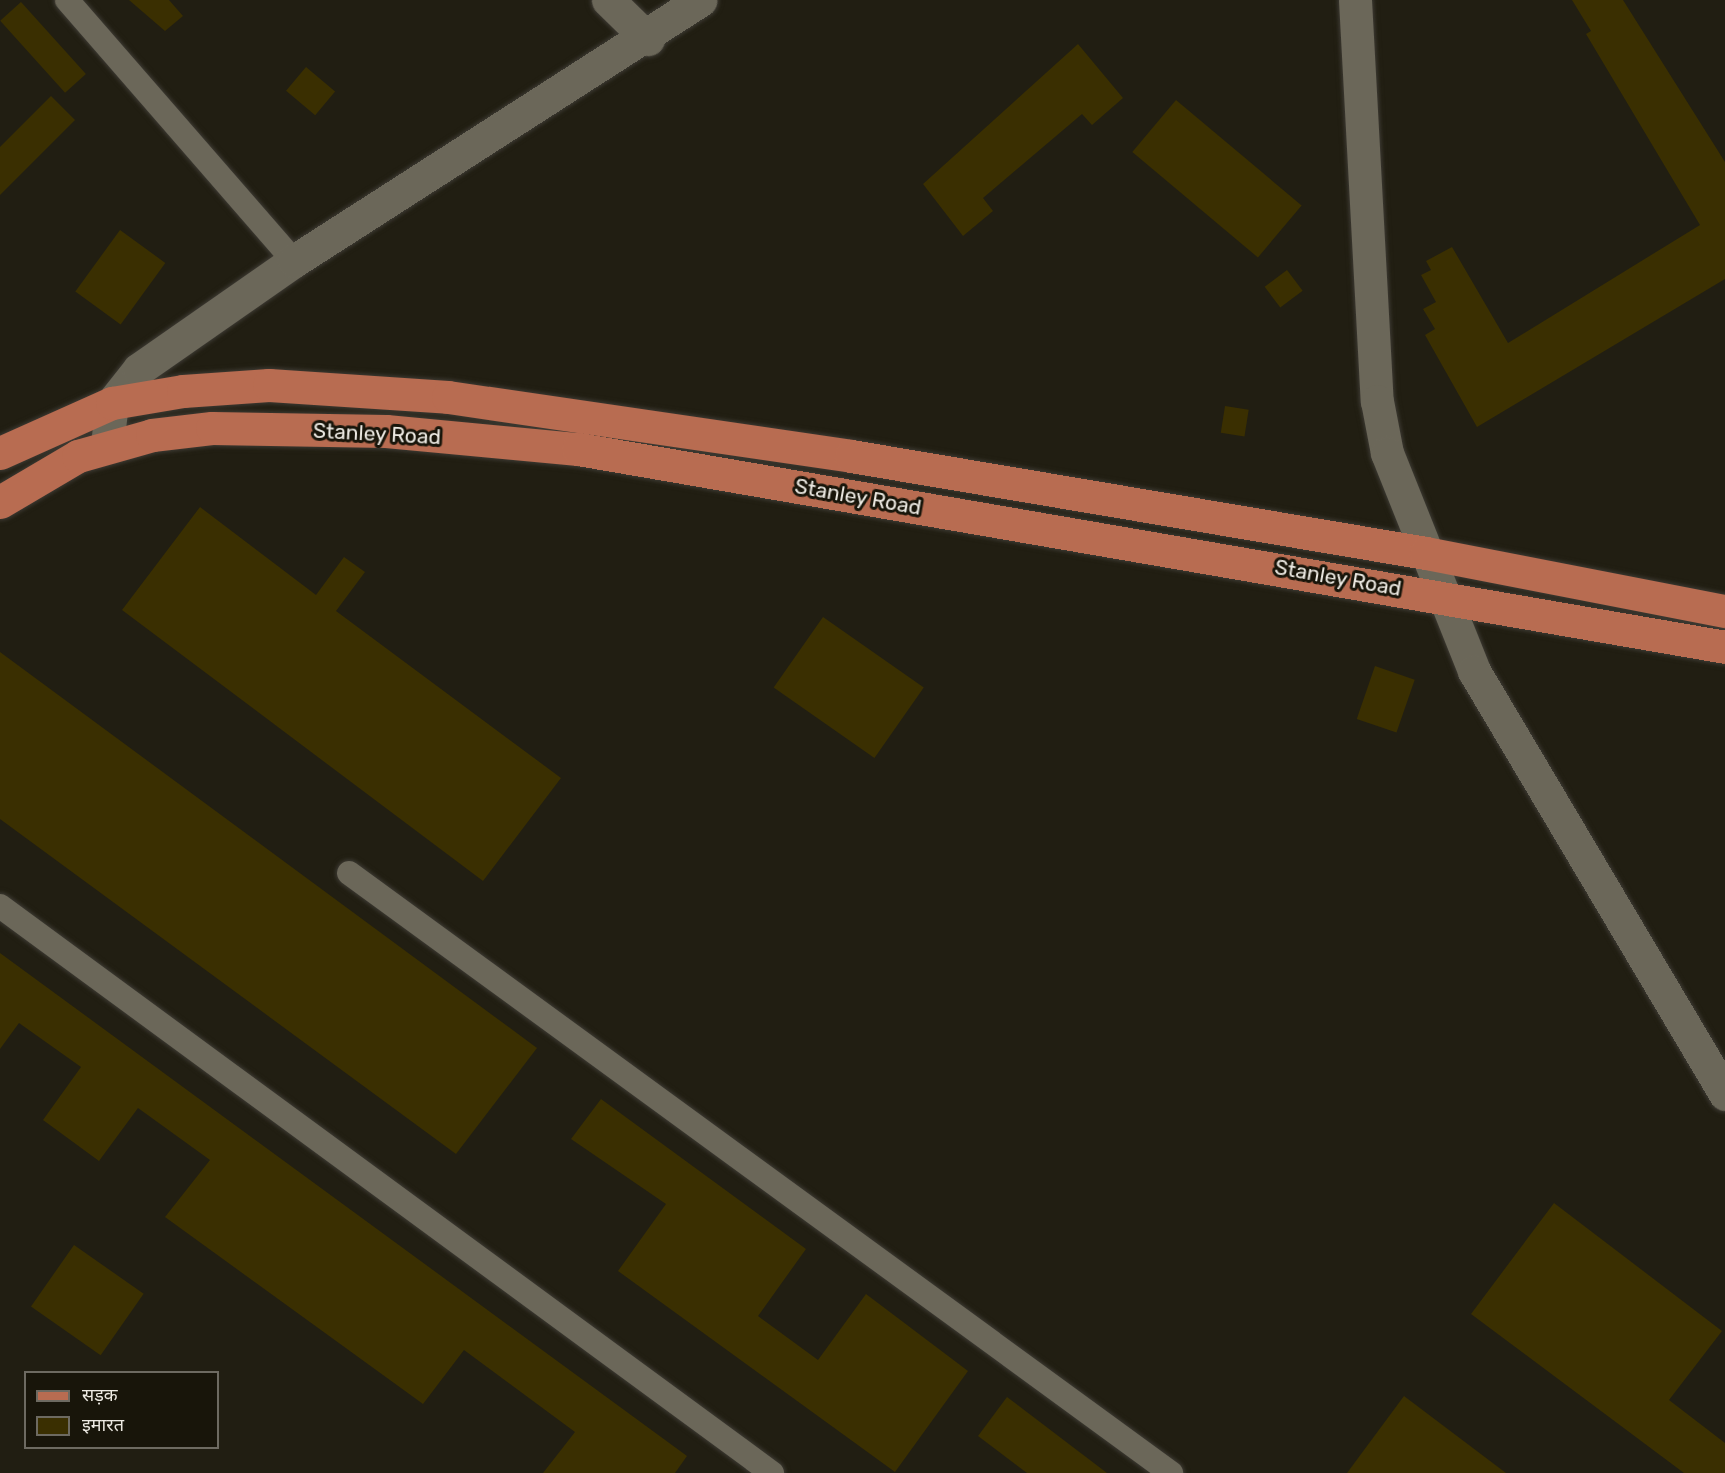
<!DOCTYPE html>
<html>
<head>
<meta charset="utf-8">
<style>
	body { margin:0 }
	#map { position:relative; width:1725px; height:1473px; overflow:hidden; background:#211e12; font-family:Rubik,"Noto Sans Devanagari",sans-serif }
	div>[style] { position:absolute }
	.building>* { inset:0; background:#3a2f01; transform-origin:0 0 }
	.roads { filter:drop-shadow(0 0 2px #3d3a33) drop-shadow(0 0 2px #3d3a33) }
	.street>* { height:24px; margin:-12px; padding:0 12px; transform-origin:12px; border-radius:12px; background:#6b6759 }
	.secondary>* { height:33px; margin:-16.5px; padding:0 16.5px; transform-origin:16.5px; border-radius:16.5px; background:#6b6759 }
	.primary>* { height:33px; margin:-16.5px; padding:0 16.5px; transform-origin:16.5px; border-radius:16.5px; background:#b86c51 }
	span { translate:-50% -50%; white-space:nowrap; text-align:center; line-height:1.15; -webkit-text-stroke:6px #18150a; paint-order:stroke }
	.street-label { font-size:21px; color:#edeae3 }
	.legend { position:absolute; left:24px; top:1371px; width:195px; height:78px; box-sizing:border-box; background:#18150a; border:2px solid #6d6a61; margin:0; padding:8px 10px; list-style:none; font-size:18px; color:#edeae3 }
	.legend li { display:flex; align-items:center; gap:12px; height:30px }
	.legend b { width:30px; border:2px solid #6d6a61 }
</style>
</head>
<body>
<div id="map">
	<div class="building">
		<i style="clip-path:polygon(129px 0,169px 0,183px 16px,165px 31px)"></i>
		<i style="clip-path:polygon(1572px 0,1623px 0,1725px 162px,1725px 279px,1477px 427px,1425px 335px,1435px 329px,1423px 309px,1436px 302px,1421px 275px,1431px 270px,1426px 261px,1452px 247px,1508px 343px,1700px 225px,1586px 34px,1591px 31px)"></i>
		<i style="left:21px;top:2px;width:97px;height:28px;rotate:48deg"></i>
		<i style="clip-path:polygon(1078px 44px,1123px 98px,1092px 125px,1082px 114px,983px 198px,993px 211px,963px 236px,923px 184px)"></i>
		<i style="left:306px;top:67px;width:38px;height:31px;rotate:40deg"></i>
		<i style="clip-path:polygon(51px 96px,75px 120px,0 195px,0 147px)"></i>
		<i style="left:1176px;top:100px;width:164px;height:68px;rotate:40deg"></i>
		<i style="left:120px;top:230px;width:56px;height:76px;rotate:36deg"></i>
		<i style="left:1287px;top:270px;width:26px;height:28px;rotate:53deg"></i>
		<i style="left:1225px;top:406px;width:24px;height:27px;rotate:9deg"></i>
		<i style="clip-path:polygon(200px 507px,316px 595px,344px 557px,365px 572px,336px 611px,561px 778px,483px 881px,122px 610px)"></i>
		<i style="left:823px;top:617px;width:123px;height:86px;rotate:35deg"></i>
		<i style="clip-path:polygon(0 652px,537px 1048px,456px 1154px,0 819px)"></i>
		<i style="left:1375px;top:666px;width:42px;height:56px;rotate:19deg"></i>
		<i style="clip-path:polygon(0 953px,687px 1456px,675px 1473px,543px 1473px,575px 1432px,464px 1350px,423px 1404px,165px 1217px,210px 1160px,138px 1108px,99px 1161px,43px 1120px,81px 1067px,19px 1023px,0 1049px)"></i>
		<i style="clip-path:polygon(601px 1099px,806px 1249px,758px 1316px,818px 1360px,866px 1294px,968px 1371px,895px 1472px,618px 1271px,666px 1204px,571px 1139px)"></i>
		<i style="clip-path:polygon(1554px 1203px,1722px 1331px,1669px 1400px,1725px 1443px,1725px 1473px,1684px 1473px,1471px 1314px)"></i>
		<i style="left:74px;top:1245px;width:85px;height:75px;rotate:35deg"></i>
		<i style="clip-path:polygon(1404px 1396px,1506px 1473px,1347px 1473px)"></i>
		<i style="clip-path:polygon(1007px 1397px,1107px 1473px,1027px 1473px,978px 1436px)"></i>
	</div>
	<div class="roads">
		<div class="street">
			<i style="left:67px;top:0;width:346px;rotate:49deg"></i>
			<i style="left:349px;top:873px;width:1018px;rotate:36.13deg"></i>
			<i style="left:0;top:906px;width:958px;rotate:36.3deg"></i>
		</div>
		<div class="secondary">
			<i style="left:608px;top:0;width:56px;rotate:44.3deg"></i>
			<i style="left:1355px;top:0;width:402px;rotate:86.9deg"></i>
			<i style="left:1377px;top:401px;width:53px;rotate:79.1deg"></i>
			<i style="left:1387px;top:453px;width:235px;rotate:68.2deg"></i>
			<i style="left:1474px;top:671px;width:492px;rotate:59.3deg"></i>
			<i style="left:107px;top:444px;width:41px;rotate:-83deg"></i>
			<i style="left:112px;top:403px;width:43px;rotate:-51.5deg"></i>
			<i style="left:139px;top:369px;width:189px;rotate:-34.9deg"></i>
			<i style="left:294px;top:261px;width:483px;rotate:-32.7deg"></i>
		</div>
		<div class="primary">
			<i style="left:0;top:453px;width:123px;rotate:-24.1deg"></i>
			<i style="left:112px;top:403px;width:72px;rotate:-9.6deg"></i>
			<i style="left:183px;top:391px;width:86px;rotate:-4deg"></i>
			<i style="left:269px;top:385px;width:179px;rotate:3.8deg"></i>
			<i style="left:448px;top:397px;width:407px;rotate:8.3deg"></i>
			<i style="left:851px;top:456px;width:583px;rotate:9.58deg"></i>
			<i style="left:1426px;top:553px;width:305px;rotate:11deg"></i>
			<i style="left:0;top:502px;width:91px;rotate:-30.5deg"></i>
			<i style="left:78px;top:456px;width:77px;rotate:-15.8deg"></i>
			<i style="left:152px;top:435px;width:60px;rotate:-6.7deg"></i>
			<i style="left:212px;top:428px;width:174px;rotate:1deg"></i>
			<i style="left:386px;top:431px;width:193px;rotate:5.4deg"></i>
			<i style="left:578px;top:449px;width:1164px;rotate:9.79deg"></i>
		</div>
	</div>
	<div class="street-label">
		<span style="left:377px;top:434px;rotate:3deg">Stanley Road</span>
		<span style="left:858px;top:497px;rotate:10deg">Stanley Road</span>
		<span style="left:1338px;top:578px;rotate:10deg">Stanley Road</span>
	</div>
	<ul class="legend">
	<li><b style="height:8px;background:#b86c51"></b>सड़क</li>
	<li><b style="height:16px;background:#3a2f01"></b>इमारत</li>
	</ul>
</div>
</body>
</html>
